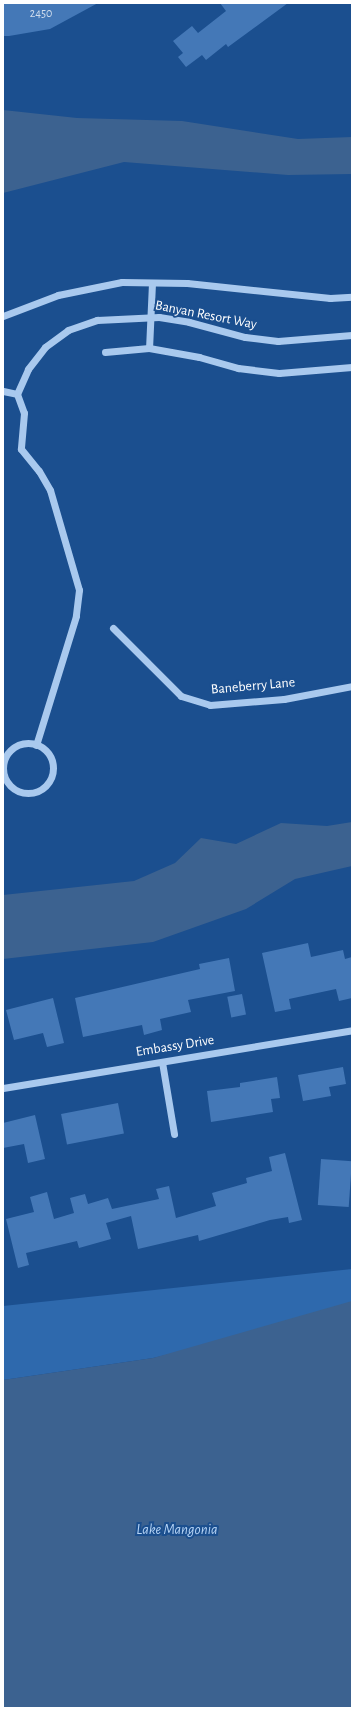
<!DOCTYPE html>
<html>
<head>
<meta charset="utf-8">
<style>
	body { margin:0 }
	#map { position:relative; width:355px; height:1711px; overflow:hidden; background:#1b4f8f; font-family:"Alegreya Sans",sans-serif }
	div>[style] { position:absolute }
	.green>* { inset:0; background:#2e69ad }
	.water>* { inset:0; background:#3c6290 }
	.building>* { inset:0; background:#4478b7; transform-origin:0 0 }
	.minor>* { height:7px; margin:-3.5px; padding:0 3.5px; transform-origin:3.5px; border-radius:3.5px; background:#a9c9ee }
	.minor>.ring { margin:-3.5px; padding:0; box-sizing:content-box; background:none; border:7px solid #a9c9ee; border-radius:50% }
	span { translate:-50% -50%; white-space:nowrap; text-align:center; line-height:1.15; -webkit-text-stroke:4px #1b4f8f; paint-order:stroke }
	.number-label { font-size:12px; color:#d0dded }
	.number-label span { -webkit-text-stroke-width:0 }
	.street-label { font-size:14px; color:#fff }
	.water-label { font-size:15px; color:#b5d3f5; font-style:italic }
	.frame { position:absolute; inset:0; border:4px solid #fff; pointer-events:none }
</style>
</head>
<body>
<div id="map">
	<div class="green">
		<i style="clip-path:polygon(352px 1269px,352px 1312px,153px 1358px,3px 1380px,3px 1306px)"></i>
	</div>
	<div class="water">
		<i style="clip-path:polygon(3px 110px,77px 118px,182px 121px,298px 139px,352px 137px,352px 174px,288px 175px,124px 162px,3px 193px)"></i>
		<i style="clip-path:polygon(352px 822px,352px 866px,295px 879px,246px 909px,153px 942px,3px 959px,3px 895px,134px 881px,175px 863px,201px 838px,236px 844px,281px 823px,327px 826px)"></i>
		<i style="clip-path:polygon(352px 1301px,352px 1708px,3px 1708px,3px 1380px,153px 1358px)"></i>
	</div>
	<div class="building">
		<i style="clip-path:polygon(3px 3px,98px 3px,50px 29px,9px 36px,3px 36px)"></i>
		<i style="clip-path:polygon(220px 3px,288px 3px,228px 47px,226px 44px,206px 60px,202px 55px,186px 67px,178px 57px,183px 53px,173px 41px,192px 26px,198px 33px,226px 11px)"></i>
		<i style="clip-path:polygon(308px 943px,311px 957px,343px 950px,345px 959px,352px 957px,352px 998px,339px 1001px,336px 989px,289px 999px,291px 1009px,275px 1012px,262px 953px)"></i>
		<i style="clip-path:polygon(229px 958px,235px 991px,188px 1000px,191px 1012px,160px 1019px,162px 1030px,144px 1035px,142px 1025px,83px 1037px,75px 998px,200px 969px,199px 964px)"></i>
		<i style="left:242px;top:994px;width:21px;height:15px;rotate:79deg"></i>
		<i style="clip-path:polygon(53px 998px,64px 1043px,47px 1047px,43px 1033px,14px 1040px,6px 1010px)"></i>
		<i style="clip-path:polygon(343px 1067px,346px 1084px,329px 1087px,331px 1096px,303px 1101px,298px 1075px)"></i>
		<i style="clip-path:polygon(277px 1077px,280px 1098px,271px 1099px,273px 1112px,211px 1122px,207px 1091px,240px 1087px,240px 1083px)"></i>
		<i style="left:118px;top:1103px;width:31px;height:58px;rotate:79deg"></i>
		<i style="clip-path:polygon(35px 1115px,45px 1159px,28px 1163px,24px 1144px,3px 1148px,3px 1123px)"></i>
		<i style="clip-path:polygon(285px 1153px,302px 1220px,289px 1223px,288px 1217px,270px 1220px,199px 1241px,198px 1235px,138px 1249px,131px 1216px,106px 1223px,111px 1239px,79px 1248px,77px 1241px,26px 1253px,29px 1265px,18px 1268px,6px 1219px,34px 1212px,30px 1197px,47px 1192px,54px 1219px,74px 1213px,70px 1198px,85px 1194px,88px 1204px,108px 1198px,112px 1209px,159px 1199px,156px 1189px,169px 1186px,176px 1218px,216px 1206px,212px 1193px,247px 1183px,246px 1178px,272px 1171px,269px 1157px)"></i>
		<i style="left:321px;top:1159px;width:31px;height:46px;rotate:4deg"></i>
	</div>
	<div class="minor">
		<i style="left:152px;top:283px;width:65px;rotate:92.6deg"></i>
		<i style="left:149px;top:348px;width:51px;rotate:10.2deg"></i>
		<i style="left:199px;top:357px;width:41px;rotate:15.8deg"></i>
		<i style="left:238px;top:368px;width:41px;rotate:7deg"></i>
		<i style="left:279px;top:373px;width:73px;rotate:-4.7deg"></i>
		<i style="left:3px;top:316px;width:59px;rotate:-20.9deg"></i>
		<i style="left:58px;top:295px;width:65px;rotate:-11.5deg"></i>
		<i style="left:122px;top:282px;width:65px;rotate:0.9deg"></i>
		<i style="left:187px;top:283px;width:144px;rotate:6deg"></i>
		<i style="left:330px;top:298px;width:22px;rotate:-3deg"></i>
		<i style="left:105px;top:352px;width:44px;rotate:-5.2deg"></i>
		<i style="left:3px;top:391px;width:14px;rotate:12deg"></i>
		<i style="left:17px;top:394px;width:20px;rotate:70deg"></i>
		<i style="left:24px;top:413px;width:36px;rotate:95deg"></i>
		<i style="left:21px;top:449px;width:28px;rotate:51deg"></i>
		<i style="left:39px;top:471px;width:22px;rotate:60deg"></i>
		<i style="left:50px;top:490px;width:104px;rotate:73.8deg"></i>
		<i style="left:79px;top:590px;width:26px;rotate:97deg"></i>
		<i style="left:76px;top:616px;width:135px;rotate:107.2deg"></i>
		<i style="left:17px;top:394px;width:27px;rotate:-66deg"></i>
		<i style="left:28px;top:369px;width:28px;rotate:-52deg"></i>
		<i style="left:45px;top:347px;width:29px;rotate:-36deg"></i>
		<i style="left:68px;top:330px;width:31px;rotate:-19deg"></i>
		<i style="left:97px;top:320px;width:62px;rotate:-2.8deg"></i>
		<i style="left:159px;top:317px;width:30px;rotate:9deg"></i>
		<i style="left:189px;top:322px;width:58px;rotate:15deg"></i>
		<i style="left:245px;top:337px;width:33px;rotate:7deg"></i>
		<i style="left:278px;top:341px;width:74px;rotate:-4.6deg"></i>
		<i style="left:113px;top:628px;width:96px;rotate:45deg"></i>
		<i style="left:181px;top:696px;width:30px;rotate:17deg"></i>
		<i style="left:210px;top:705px;width:74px;rotate:-4.6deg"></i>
		<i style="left:284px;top:699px;width:69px;rotate:-10.8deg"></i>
		<i class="ring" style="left:3px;top:743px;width:43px;height:43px"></i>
		<i style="left:162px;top:1062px;width:73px;rotate:80.5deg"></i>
		<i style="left:3px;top:1088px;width:354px;rotate:-9.4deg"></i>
	</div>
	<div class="number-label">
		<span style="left:41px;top:14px">2450</span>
	</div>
	<div class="street-label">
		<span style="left:206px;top:315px;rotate:11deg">Banyan Resort Way</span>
		<span style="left:253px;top:686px;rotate:-5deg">Baneberry Lane</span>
		<span style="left:175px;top:1046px;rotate:-9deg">Embassy Drive</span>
	</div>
	<div class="water-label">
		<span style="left:177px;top:1530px">Lake Mangonia</span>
	</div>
	<div class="frame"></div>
</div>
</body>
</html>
